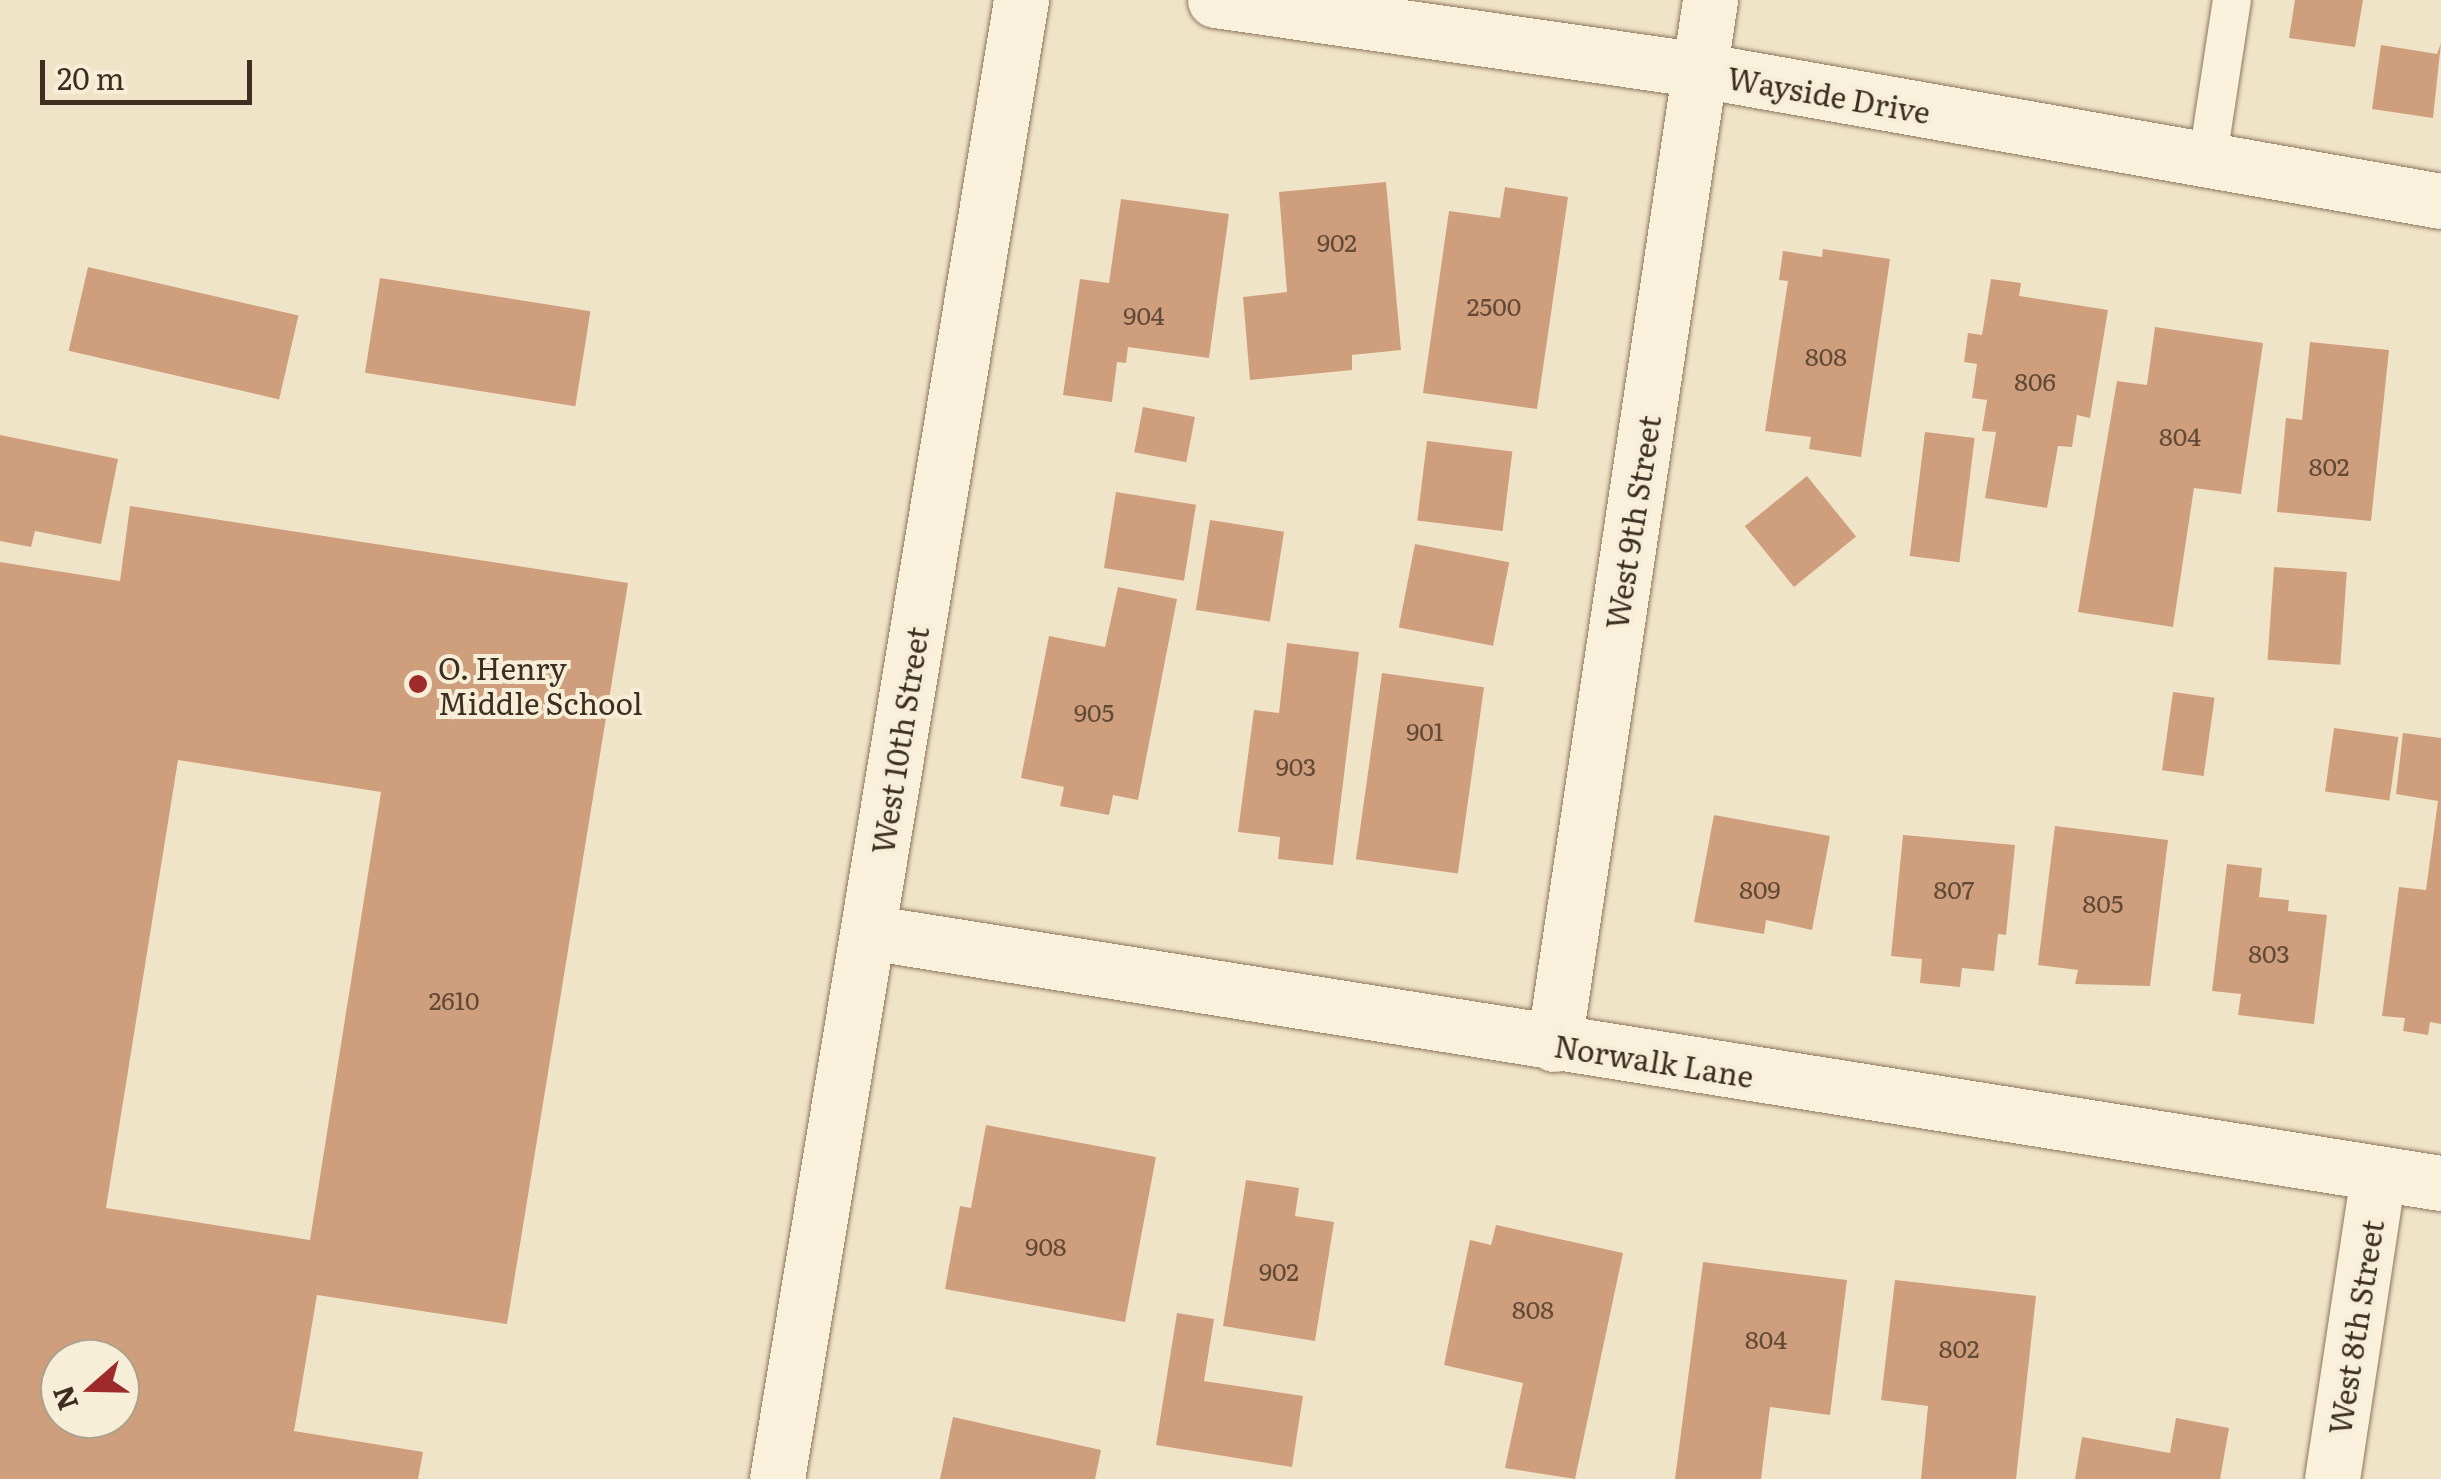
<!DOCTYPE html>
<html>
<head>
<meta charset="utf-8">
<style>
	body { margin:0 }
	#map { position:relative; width:2441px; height:1479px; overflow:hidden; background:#f0e4c8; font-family:Literata,serif }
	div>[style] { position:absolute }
	.building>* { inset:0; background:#cf9f7d; transform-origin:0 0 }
	.roads { filter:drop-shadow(0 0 2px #8d765c) drop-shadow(0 0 2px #8d765c) }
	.lane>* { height:38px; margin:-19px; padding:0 19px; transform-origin:19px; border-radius:19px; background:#faf1dc }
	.street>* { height:55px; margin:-27.5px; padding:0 27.5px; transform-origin:27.5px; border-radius:27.5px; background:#faf1dc }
	.dots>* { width:28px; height:28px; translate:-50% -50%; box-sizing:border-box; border:5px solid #f7eed8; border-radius:50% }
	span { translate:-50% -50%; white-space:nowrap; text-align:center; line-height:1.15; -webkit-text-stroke:8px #f7eed8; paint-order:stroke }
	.number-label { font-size:25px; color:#624a37 }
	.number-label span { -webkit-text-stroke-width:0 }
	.street-label { font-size:30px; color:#3d2e20 }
	.poi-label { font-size:30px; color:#3d2e20 }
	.left { translate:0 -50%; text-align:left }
	.north { position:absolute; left:40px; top:1339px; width:100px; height:100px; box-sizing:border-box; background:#f7eed8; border:2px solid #ada18e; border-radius:50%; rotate:250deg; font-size:28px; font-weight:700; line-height:40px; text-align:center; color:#3d2e20 }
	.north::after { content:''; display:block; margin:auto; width:35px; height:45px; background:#9e2a2b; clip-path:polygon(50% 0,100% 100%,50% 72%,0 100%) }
	.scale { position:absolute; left:40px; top:60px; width:212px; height:45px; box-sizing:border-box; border:5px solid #3d2e20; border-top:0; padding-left:12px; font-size:30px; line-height:35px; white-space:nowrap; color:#3d2e20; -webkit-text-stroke:8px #f7eed8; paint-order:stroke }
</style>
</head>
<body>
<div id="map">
	<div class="building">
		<i style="clip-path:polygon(2295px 0,2363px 0,2355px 47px,2289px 38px)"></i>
		<i style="clip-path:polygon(2441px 43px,2433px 118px,2372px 109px,2381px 45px,2437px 54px)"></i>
		<i style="clip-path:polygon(1386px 182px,1401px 350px,1352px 355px,1352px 370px,1250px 380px,1243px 297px,1287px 292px,1279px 192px)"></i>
		<i style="clip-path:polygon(1505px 187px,1568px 197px,1537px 409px,1423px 393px,1449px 211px,1500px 218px)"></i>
		<i style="clip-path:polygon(1121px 199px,1229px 214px,1209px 358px,1128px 347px,1126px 363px,1117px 362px,1112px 402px,1063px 395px,1080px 279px,1109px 283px)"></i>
		<i style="clip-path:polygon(1823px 249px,1890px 259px,1861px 457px,1809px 449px,1811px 437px,1765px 431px,1788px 281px,1779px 280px,1783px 251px,1822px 257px)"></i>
		<i style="left:88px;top:267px;width:216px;height:86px;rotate:13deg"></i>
		<i style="left:380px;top:278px;width:213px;height:96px;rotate:9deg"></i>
		<i style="clip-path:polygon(1991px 279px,2021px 283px,2019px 296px,2108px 310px,2090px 418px,2077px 415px,2072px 447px,2058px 446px,2047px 508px,1985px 498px,1996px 432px,1982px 431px,1987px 400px,1972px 398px,1977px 364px,1964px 362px,1968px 333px,1982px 335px)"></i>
		<i style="clip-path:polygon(2155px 327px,2263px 343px,2241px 494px,2194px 488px,2173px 627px,2078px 612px,2117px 381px,2147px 385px)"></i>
		<i style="clip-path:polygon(2310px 342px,2389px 350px,2371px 521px,2277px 512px,2286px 418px,2302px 420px)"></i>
		<i style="left:1143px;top:407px;width:53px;height:46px;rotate:11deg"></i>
		<i style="left:1925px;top:432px;width:50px;height:125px;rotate:7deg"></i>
		<i style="clip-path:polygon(0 435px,118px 459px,101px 544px,35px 531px,31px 547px,0 541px)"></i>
		<i style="left:1427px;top:441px;width:86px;height:80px;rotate:7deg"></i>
		<i style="left:1807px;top:476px;width:78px;height:80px;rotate:51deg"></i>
		<i style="left:1116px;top:492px;width:81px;height:77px;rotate:9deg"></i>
		<i style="clip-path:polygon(evenodd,130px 506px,628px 583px,507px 1324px,317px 1295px,294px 1431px,423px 1452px,418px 1479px,0 1479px,0 562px,120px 581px,130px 506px,178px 760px,381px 792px,310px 1240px,106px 1208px,178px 760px,130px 506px,60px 1359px,120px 1359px,120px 1419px,60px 1419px,60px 1359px)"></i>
		<i style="left:1210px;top:520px;width:75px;height:91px;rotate:9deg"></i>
		<i style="left:1415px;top:544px;width:96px;height:85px;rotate:11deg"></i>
		<i style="left:2274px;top:567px;width:73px;height:93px;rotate:4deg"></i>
		<i style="clip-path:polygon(1118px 587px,1177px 599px,1138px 800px,1113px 795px,1109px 815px,1060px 806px,1064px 787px,1021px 778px,1049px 636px,1105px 647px)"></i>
		<i style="clip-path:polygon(1287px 643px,1359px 652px,1333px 865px,1278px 859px,1280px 837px,1238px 832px,1254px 710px,1279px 713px)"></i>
		<i style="left:1382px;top:673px;width:103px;height:188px;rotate:8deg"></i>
		<i style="left:2173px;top:692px;width:42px;height:79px;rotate:8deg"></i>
		<i style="left:2334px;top:728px;width:65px;height:64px;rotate:8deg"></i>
		<i style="clip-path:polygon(2403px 733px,2441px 738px,2441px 1024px,2430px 1022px,2428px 1035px,2403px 1031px,2405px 1018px,2382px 1016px,2399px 887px,2426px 890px,2438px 801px,2396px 794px)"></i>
		<i style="clip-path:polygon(1714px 815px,1830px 836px,1812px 930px,1766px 920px,1764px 934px,1694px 922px)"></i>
		<i style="clip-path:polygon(2055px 826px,2168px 840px,2150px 986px,2075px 984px,2078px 970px,2038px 965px)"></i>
		<i style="clip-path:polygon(1903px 835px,2015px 845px,2006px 935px,1998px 934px,1994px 971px,1962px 968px,1960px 987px,1920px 983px,1922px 959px,1891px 956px)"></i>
		<i style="clip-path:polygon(2227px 864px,2262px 868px,2259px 897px,2289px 900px,2288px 911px,2327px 915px,2314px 1024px,2238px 1015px,2241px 994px,2212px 991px)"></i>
		<i style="clip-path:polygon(986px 1125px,1156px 1157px,1125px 1322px,945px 1289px,960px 1206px,971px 1208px)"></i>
		<i style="clip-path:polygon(1246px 1180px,1299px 1188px,1295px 1216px,1334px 1222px,1315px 1341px,1223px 1326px)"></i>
		<i style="clip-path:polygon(1496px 1225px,1623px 1253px,1575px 1479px,1505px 1468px,1523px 1383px,1444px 1365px,1470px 1240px,1491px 1245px)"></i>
		<i style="clip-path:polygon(1703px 1262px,1847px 1280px,1830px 1415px,1770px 1407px,1761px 1479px,1675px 1479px)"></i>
		<i style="clip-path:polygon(1895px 1280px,2036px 1296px,2016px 1479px,1921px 1479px,1928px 1406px,1881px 1400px)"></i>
		<i style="clip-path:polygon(1177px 1313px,1214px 1319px,1204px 1381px,1303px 1396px,1292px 1467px,1156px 1445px)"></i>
		<i style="clip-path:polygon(953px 1417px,1101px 1450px,1095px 1479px,940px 1479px)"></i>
		<i style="clip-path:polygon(2176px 1418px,2229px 1428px,2220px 1479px,2075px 1479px,2082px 1437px,2170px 1453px)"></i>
	</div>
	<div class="roads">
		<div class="lane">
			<i style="left:2207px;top:163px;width:165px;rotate:-81.3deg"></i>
		</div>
		<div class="street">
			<i style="left:1215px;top:0;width:490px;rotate:8.2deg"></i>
			<i style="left:1700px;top:70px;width:752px;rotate:10.03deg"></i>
			<i style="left:868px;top:932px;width:1593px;rotate:9.07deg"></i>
			<i style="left:1554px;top:1044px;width:1056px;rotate:-81.5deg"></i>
			<i style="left:777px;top:1479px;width:1499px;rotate:-80.63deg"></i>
			<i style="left:2332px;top:1479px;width:307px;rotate:-81.4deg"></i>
		</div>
	</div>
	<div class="dots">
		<i style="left:418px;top:684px;background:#9e2a2b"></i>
	</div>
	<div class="number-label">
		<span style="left:1337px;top:242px">902</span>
		<span style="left:1494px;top:306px">2500</span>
		<span style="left:1144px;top:315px">904</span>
		<span style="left:1826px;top:356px">808</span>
		<span style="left:2035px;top:381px">806</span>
		<span style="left:2180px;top:436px">804</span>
		<span style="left:2329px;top:466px">802</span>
		<span style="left:1094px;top:712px">905</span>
		<span style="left:1425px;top:731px">901</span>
		<span style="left:1296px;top:766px">903</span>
		<span style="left:1760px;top:889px">809</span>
		<span style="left:1954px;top:889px">807</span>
		<span style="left:2103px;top:903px">805</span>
		<span style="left:2269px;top:953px">803</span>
		<span style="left:454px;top:1000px">2610</span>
		<span style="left:1046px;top:1246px">908</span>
		<span style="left:1279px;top:1271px">902</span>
		<span style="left:1533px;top:1309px">808</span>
		<span style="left:1766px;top:1339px">804</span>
		<span style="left:1959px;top:1348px">802</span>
	</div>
	<div class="street-label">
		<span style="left:1829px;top:94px;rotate:10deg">Wayside Drive</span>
		<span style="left:1632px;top:522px;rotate:-81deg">West 9th Street</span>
		<span style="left:899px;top:740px;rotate:-81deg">West 10th Street</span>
		<span style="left:1654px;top:1060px;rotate:9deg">Norwalk Lane</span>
		<span style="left:2355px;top:1327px;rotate:-81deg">West 8th Street</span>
	</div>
	<div class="poi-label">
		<span class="left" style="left:438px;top:684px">O. Henry<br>Middle School</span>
	</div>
	<div class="north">N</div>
	<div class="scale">20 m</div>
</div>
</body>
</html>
